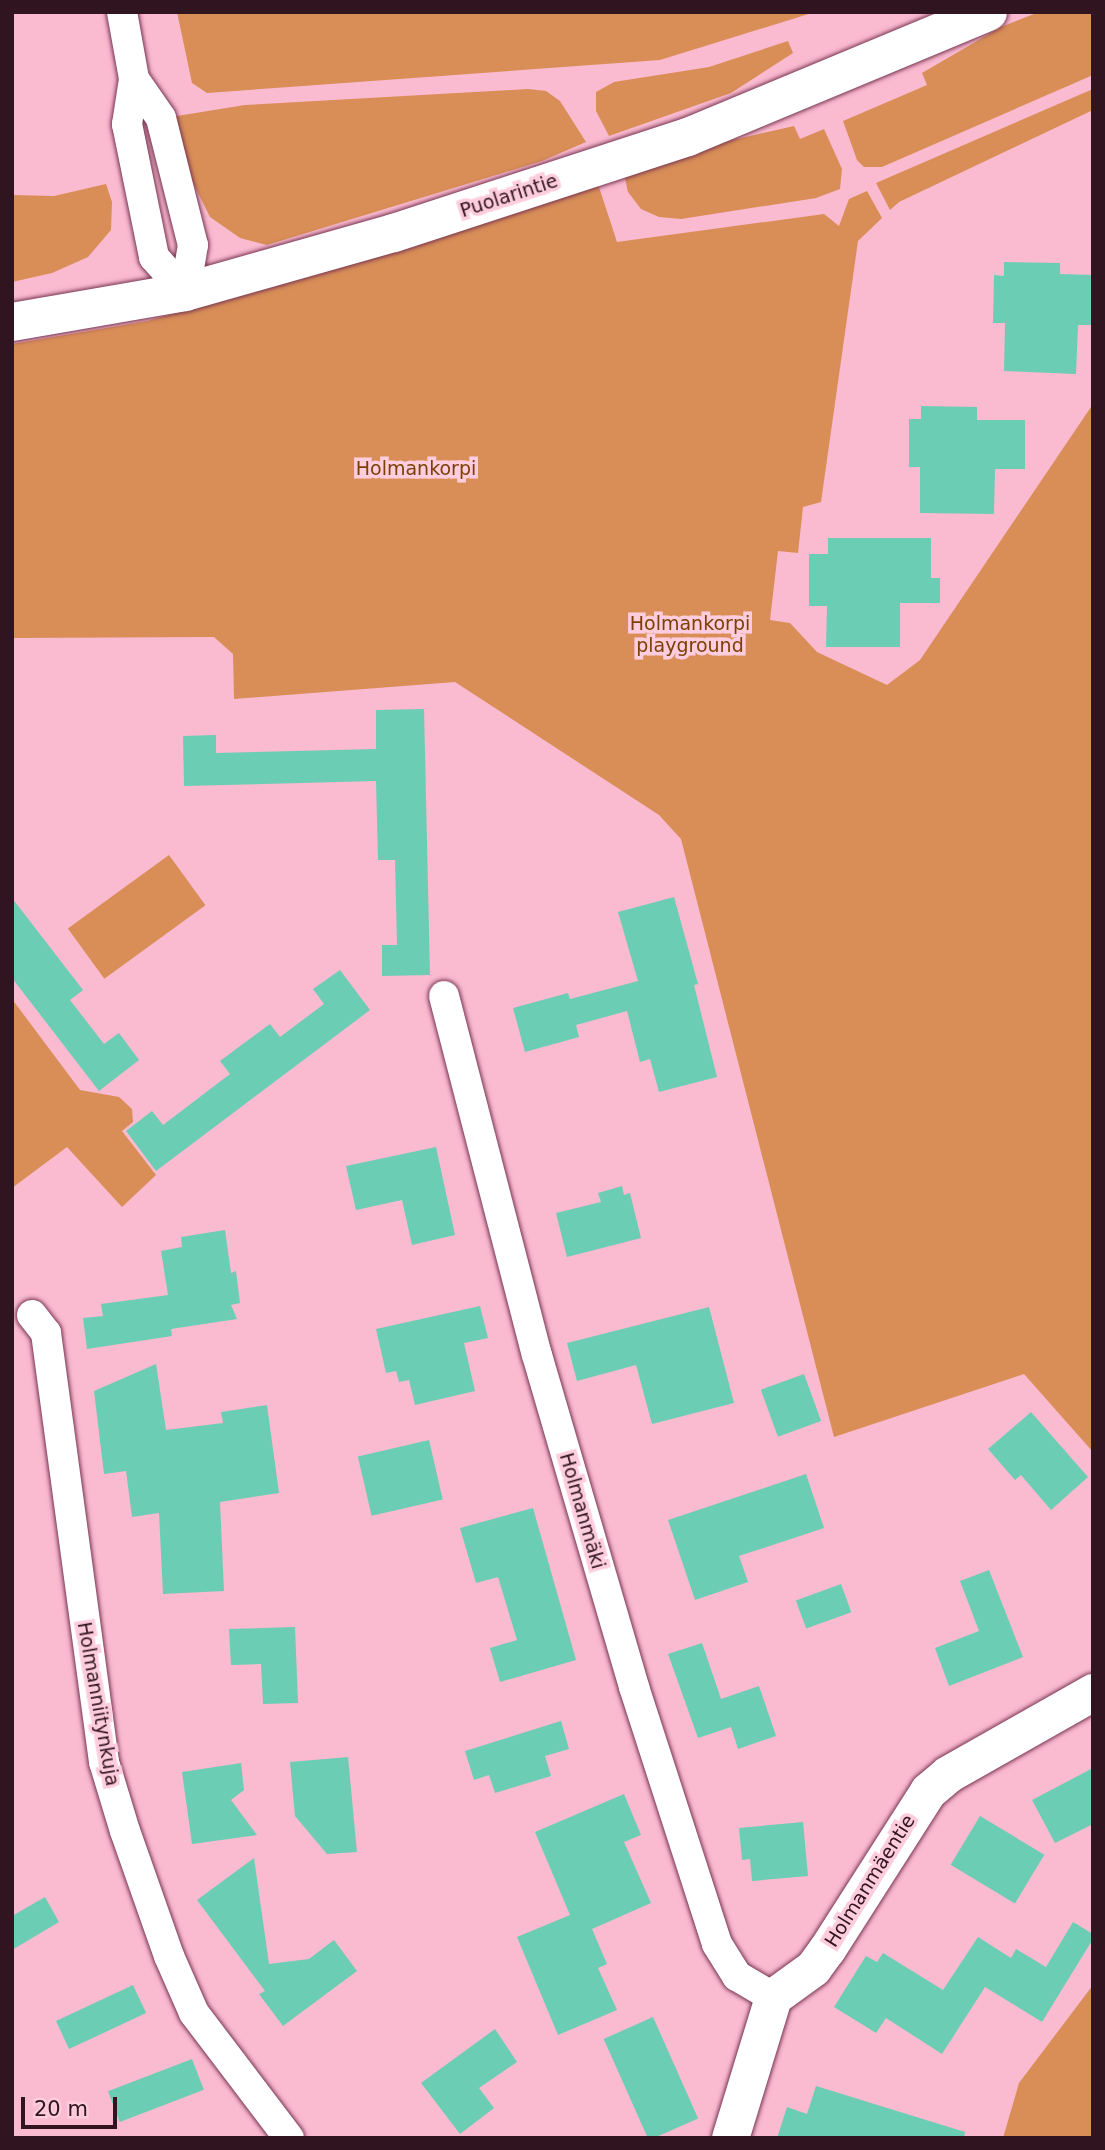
<!DOCTYPE html>
<html>
<head>
<meta charset="utf-8">
<style>
	body { margin:0 }
	#map { position:relative; width:1105px; height:2150px; overflow:hidden; background:#fabad0; font-family:"DejaVu Sans",sans-serif }
	div>[style] { position:absolute }
	.green>* { inset:0; background:#d98e57; transform-origin:0 0 }
	.building>* { inset:0; background:#6ccdb5; transform-origin:0 0 }
	.roads { filter:drop-shadow(0 0 2px #783551) drop-shadow(0 0 2px #783551) }
	.minor>* { height:30px; margin:-15px; padding:0 15px; transform-origin:15px; border-radius:15px; background:#fff }
	.tertiary>* { height:37px; margin:-18.5px; padding:0 18.5px; transform-origin:18.5px; border-radius:18.5px; background:#fff }
	.secondary>* { height:38px; margin:-19px; padding:0 19px; transform-origin:19px; border-radius:19px; background:#fff }
	span { translate:-50% -50%; white-space:nowrap; text-align:center; line-height:1.15; -webkit-text-stroke:7px #fdccdd; paint-order:stroke }
	.street-label { font-size:19px; color:#30141f }
	.park-label { font-size:19px; color:#7c4004 }
	.frame { position:absolute; inset:0; border:14px solid #30141f; pointer-events:none }
	.scale { position:absolute; left:21px; top:2097px; width:96px; height:32px; box-sizing:border-box; border:4px solid #30141f; border-top:0; padding-left:9px; font-size:21px; line-height:24px; white-space:nowrap; color:#30141f; -webkit-text-stroke:5px #fdccdd; paint-order:stroke }
</style>
</head>
<body>
<div id="map">
	<div class="green">
		<i style="clip-path:polygon(177px 12px,815px 12px,660px 60px,207px 93px,192px 83px)"></i>
		<i style="clip-path:polygon(1039px 12px,1093px 12px,1093px 75px,882px 167px,864px 167px,857px 160px,843px 121px,927px 85px,922px 73px,1001px 27px)"></i>
		<i style="clip-path:polygon(788px 41px,793px 53px,731px 93px,609px 136px,596px 111px,596px 92px,614px 82px,709px 67px)"></i>
		<i style="clip-path:polygon(528px 89px,546px 91px,560px 101px,586px 142px,542px 161px,267px 245px,240px 238px,210px 217px,186px 169px,172px 121px,177px 116px,245px 105px)"></i>
		<i style="clip-path:polygon(1093px 89px,1093px 110px,899px 202px,890px 210px,876px 183px)"></i>
		<i style="clip-path:polygon(794px 126px,800px 139px,824px 129px,842px 169px,840px 189px,816px 198px,681px 219px,659px 217px,641px 209px,628px 192px,624px 174px,680px 152px)"></i>
		<i style="clip-path:polygon(106px 184px,112px 202px,111px 230px,88px 257px,52px 273px,12px 282px,12px 195px,54px 196px)"></i>
		<i style="clip-path:polygon(598px 184px,617px 242px,824px 214px,839px 226px,849px 199px,867px 191px,882px 218px,858px 241px,821px 502px,803px 507px,798px 553px,778px 551px,770px 620px,790px 623px,817px 652px,887px 685px,920px 660px,1093px 404px,1093px 1452px,1024px 1374px,834px 1437px,681px 839px,659px 815px,455px 682px,234px 699px,233px 654px,214px 637px,12px 638px,12px 344px,147px 321px,331px 270px)"></i>
		<i style="left:169px;top:855px;width:62px;height:125px;rotate:54deg"></i>
		<i style="clip-path:polygon(12px 999px,80px 1090px,119px 1097px,132px 1109px,133px 1122px,122px 1131px,156px 1175px,122px 1207px,67px 1147px,12px 1188px)"></i>
		<i style="clip-path:polygon(1093px 1985px,1093px 2138px,1003px 2138px,1019px 2083px)"></i>
	</div>
	<div class="building">
		<i style="clip-path:polygon(1004px 262px,1060px 263px,1060px 274px,1093px 275px,1093px 325px,1078px 325px,1076px 374px,1004px 371px,1005px 323px,993px 323px,994px 275px,1004px 276px)"></i>
		<i style="clip-path:polygon(921px 406px,977px 407px,977px 420px,1025px 420px,1025px 469px,995px 469px,994px 514px,920px 513px,920px 467px,909px 467px,909px 419px,921px 419px)"></i>
		<i style="clip-path:polygon(828px 538px,931px 538px,931px 578px,940px 578px,940px 603px,900px 603px,900px 647px,826px 647px,827px 606px,809px 606px,809px 554px,828px 554px)"></i>
		<i style="clip-path:polygon(424px 709px,430px 975px,382px 976px,382px 945px,397px 945px,395px 860px,378px 860px,376px 781px,184px 786px,183px 736px,216px 735px,216px 753px,376px 749px,376px 710px)"></i>
		<i style="clip-path:polygon(674px 897px,698px 984px,694px 985px,717px 1077px,659px 1092px,650px 1059px,640px 1062px,627px 1011px,576px 1025px,579px 1037px,525px 1052px,513px 1008px,568px 993px,570px 999px,638px 981px,618px 912px)"></i>
		<i style="clip-path:polygon(12px 898px,83px 990px,70px 1000px,104px 1044px,119px 1033px,139px 1060px,99px 1091px,12px 978px)"></i>
		<i style="clip-path:polygon(340px 970px,370px 1010px,156px 1171px,126px 1131px,152px 1111px,163px 1125px,230px 1074px,220px 1061px,270px 1024px,280px 1037px,324px 1004px,313px 989px)"></i>
		<i style="clip-path:polygon(436px 1147px,455px 1235px,412px 1245px,402px 1200px,356px 1210px,346px 1166px)"></i>
		<i style="clip-path:polygon(622px 1186px,624px 1195px,630px 1193px,641px 1238px,567px 1257px,556px 1213px,601px 1202px,598px 1193px)"></i>
		<i style="clip-path:polygon(225px 1230px,231px 1273px,236px 1271px,240px 1303px,231px 1305px,237px 1319px,171px 1329px,172px 1336px,87px 1349px,83px 1318px,103px 1316px,101px 1304px,168px 1295px,161px 1251px,182px 1247px,181px 1237px)"></i>
		<i style="clip-path:polygon(480px 1306px,488px 1338px,464px 1343px,475px 1391px,415px 1405px,409px 1380px,399px 1382px,396px 1371px,386px 1373px,376px 1329px)"></i>
		<i style="clip-path:polygon(709px 1307px,734px 1403px,652px 1424px,636px 1365px,577px 1381px,567px 1343px)"></i>
		<i style="clip-path:polygon(156px 1364px,166px 1430px,223px 1423px,221px 1412px,267px 1405px,279px 1493px,220px 1502px,224px 1591px,163px 1594px,159px 1513px,132px 1517px,126px 1471px,104px 1474px,94px 1391px)"></i>
		<i style="left:804px;top:1374px;width:50px;height:46px;rotate:70deg"></i>
		<i style="clip-path:polygon(1031px 1412px,1088px 1477px,1051px 1510px,1021px 1475px,1015px 1480px,988px 1449px)"></i>
		<i style="left:429px;top:1440px;width:61px;height:73px;rotate:77deg"></i>
		<i style="clip-path:polygon(806px 1474px,824px 1528px,739px 1556px,748px 1582px,695px 1600px,668px 1520px)"></i>
		<i style="clip-path:polygon(533px 1508px,576px 1660px,500px 1682px,490px 1648px,517px 1640px,498px 1577px,476px 1583px,460px 1528px)"></i>
		<i style="clip-path:polygon(989px 1570px,1023px 1657px,949px 1686px,935px 1648px,979px 1631px,960px 1581px)"></i>
		<i style="left:841px;top:1584px;width:30px;height:48px;rotate:70deg"></i>
		<i style="clip-path:polygon(295px 1627px,298px 1703px,263px 1704px,261px 1664px,231px 1665px,229px 1629px)"></i>
		<i style="clip-path:polygon(702px 1643px,721px 1699px,759px 1686px,776px 1736px,738px 1749px,731px 1727px,698px 1738px,668px 1654px)"></i>
		<i style="clip-path:polygon(561px 1721px,569px 1749px,545px 1756px,551px 1776px,495px 1793px,489px 1775px,474px 1780px,465px 1751px)"></i>
		<i style="clip-path:polygon(348px 1757px,357px 1852px,327px 1854px,295px 1816px,290px 1762px)"></i>
		<i style="clip-path:polygon(241px 1763px,244px 1790px,231px 1800px,257px 1835px,192px 1844px,182px 1772px)"></i>
		<i style="clip-path:polygon(1093px 1768px,1093px 1824px,1055px 1843px,1032px 1800px)"></i>
		<i style="clip-path:polygon(624px 1794px,641px 1835px,624px 1842px,651px 1903px,592px 1929px,607px 1964px,598px 1968px,617px 2010px,558px 2035px,517px 1937px,570px 1915px,535px 1832px)"></i>
		<i style="left:980px;top:1816px;width:75px;height:57px;rotate:31deg"></i>
		<i style="clip-path:polygon(803px 1822px,808px 1876px,752px 1881px,750px 1859px,742px 1860px,739px 1828px)"></i>
		<i style="clip-path:polygon(254px 1858px,269px 1964px,309px 1959px,334px 1940px,357px 1971px,283px 2026px,259px 1994px,265px 1991px,197px 1900px)"></i>
		<i style="clip-path:polygon(45px 1897px,59px 1922px,12px 1950px,12px 1916px)"></i>
		<i style="clip-path:polygon(1073px 1922px,1093px 1934px,1093px 1939px,1042px 2022px,985px 1987px,942px 2054px,886px 2018px,876px 2033px,834px 2007px,866px 1956px,877px 1962px,883px 1953px,943px 1990px,978px 1937px,1011px 1958px,1016px 1949px,1046px 1967px)"></i>
		<i style="left:133px;top:1985px;width:31px;height:85px;rotate:65deg"></i>
		<i style="left:653px;top:2017px;width:111px;height:54px;rotate:66deg"></i>
		<i style="clip-path:polygon(495px 2029px,517px 2062px,479px 2088px,494px 2108px,460px 2134px,421px 2083px)"></i>
		<i style="left:192px;top:2059px;width:33px;height:90px;rotate:69deg"></i>
		<i style="clip-path:polygon(816px 2086px,965px 2132px,964px 2138px,777px 2138px,787px 2107px,807px 2114px)"></i>
	</div>
	<div class="roads">
		<div class="minor">
			<i style="left:122px;top:12px;width:68px;rotate:79.8deg"></i>
			<i style="left:134px;top:79px;width:46px;rotate:98.8deg"></i>
			<i style="left:127px;top:124px;width:136px;rotate:78.5deg"></i>
			<i style="left:154px;top:257px;width:47px;rotate:48.5deg"></i>
			<i style="left:134px;top:79px;width:47px;rotate:55.3deg"></i>
			<i style="left:161px;top:118px;width:131px;rotate:75.9deg"></i>
			<i style="left:193px;top:245px;width:48px;rotate:99.7deg"></i>
			<i style="left:444px;top:996px;width:371px;rotate:75.5deg"></i>
			<i style="left:537px;top:1355px;width:346px;rotate:73.7deg"></i>
			<i style="left:634px;top:1687px;width:270px;rotate:72.1deg"></i>
			<i style="left:717px;top:1944px;width:38px;rotate:58deg"></i>
			<i style="left:737px;top:1976px;width:42px;rotate:30.3deg"></i>
			<i style="left:32px;top:1315px;width:23px;rotate:52deg"></i>
			<i style="left:46px;top:1333px;width:433px;rotate:82.3deg"></i>
			<i style="left:104px;top:1762px;width:72px;rotate:73.1deg"></i>
			<i style="left:125px;top:1831px;width:133px;rotate:70.6deg"></i>
			<i style="left:169px;top:1956px;width:62px;rotate:66.3deg"></i>
			<i style="left:194px;top:2013px;width:157px;rotate:52.8deg"></i>
		</div>
		<div class="tertiary">
			<i style="left:730px;top:2138px;width:147px;rotate:-73deg"></i>
			<i style="left:773px;top:1997px;width:49px;rotate:-35.9deg"></i>
			<i style="left:813px;top:1968px;width:24px;rotate:-54deg"></i>
			<i style="left:827px;top:1949px;width:188px;rotate:-57.4deg"></i>
			<i style="left:928px;top:1791px;width:26px;rotate:-40deg"></i>
			<i style="left:948px;top:1774px;width:167px;rotate:-29.5deg"></i>
		</div>
		<div class="secondary">
			<i style="left:12px;top:322px;width:176px;rotate:-9.8deg"></i>
			<i style="left:185px;top:292px;width:217px;rotate:-15.8deg"></i>
			<i style="left:394px;top:233px;width:309px;rotate:-18.1deg"></i>
			<i style="left:688px;top:137px;width:325px;rotate:-22.6deg"></i>
		</div>
	</div>
	<div class="street-label">
		<span style="left:509px;top:196px;rotate:-18deg">Puolarintie</span>
		<span style="left:582px;top:1511px;rotate:74deg">Holmanmäki</span>
		<span style="left:98px;top:1704px;rotate:80deg">Holmanniitynkuja</span>
		<span style="left:870px;top:1881px;rotate:-58deg">Holmanmäentie</span>
	</div>
	<div class="park-label">
		<span style="left:416px;top:469px">Holmankorpi</span>
		<span style="left:690px;top:635px">Holmankorpi<br>playground</span>
	</div>
	<div class="frame"></div>
	<div class="scale">20 m</div>
</div>
</body>
</html>
